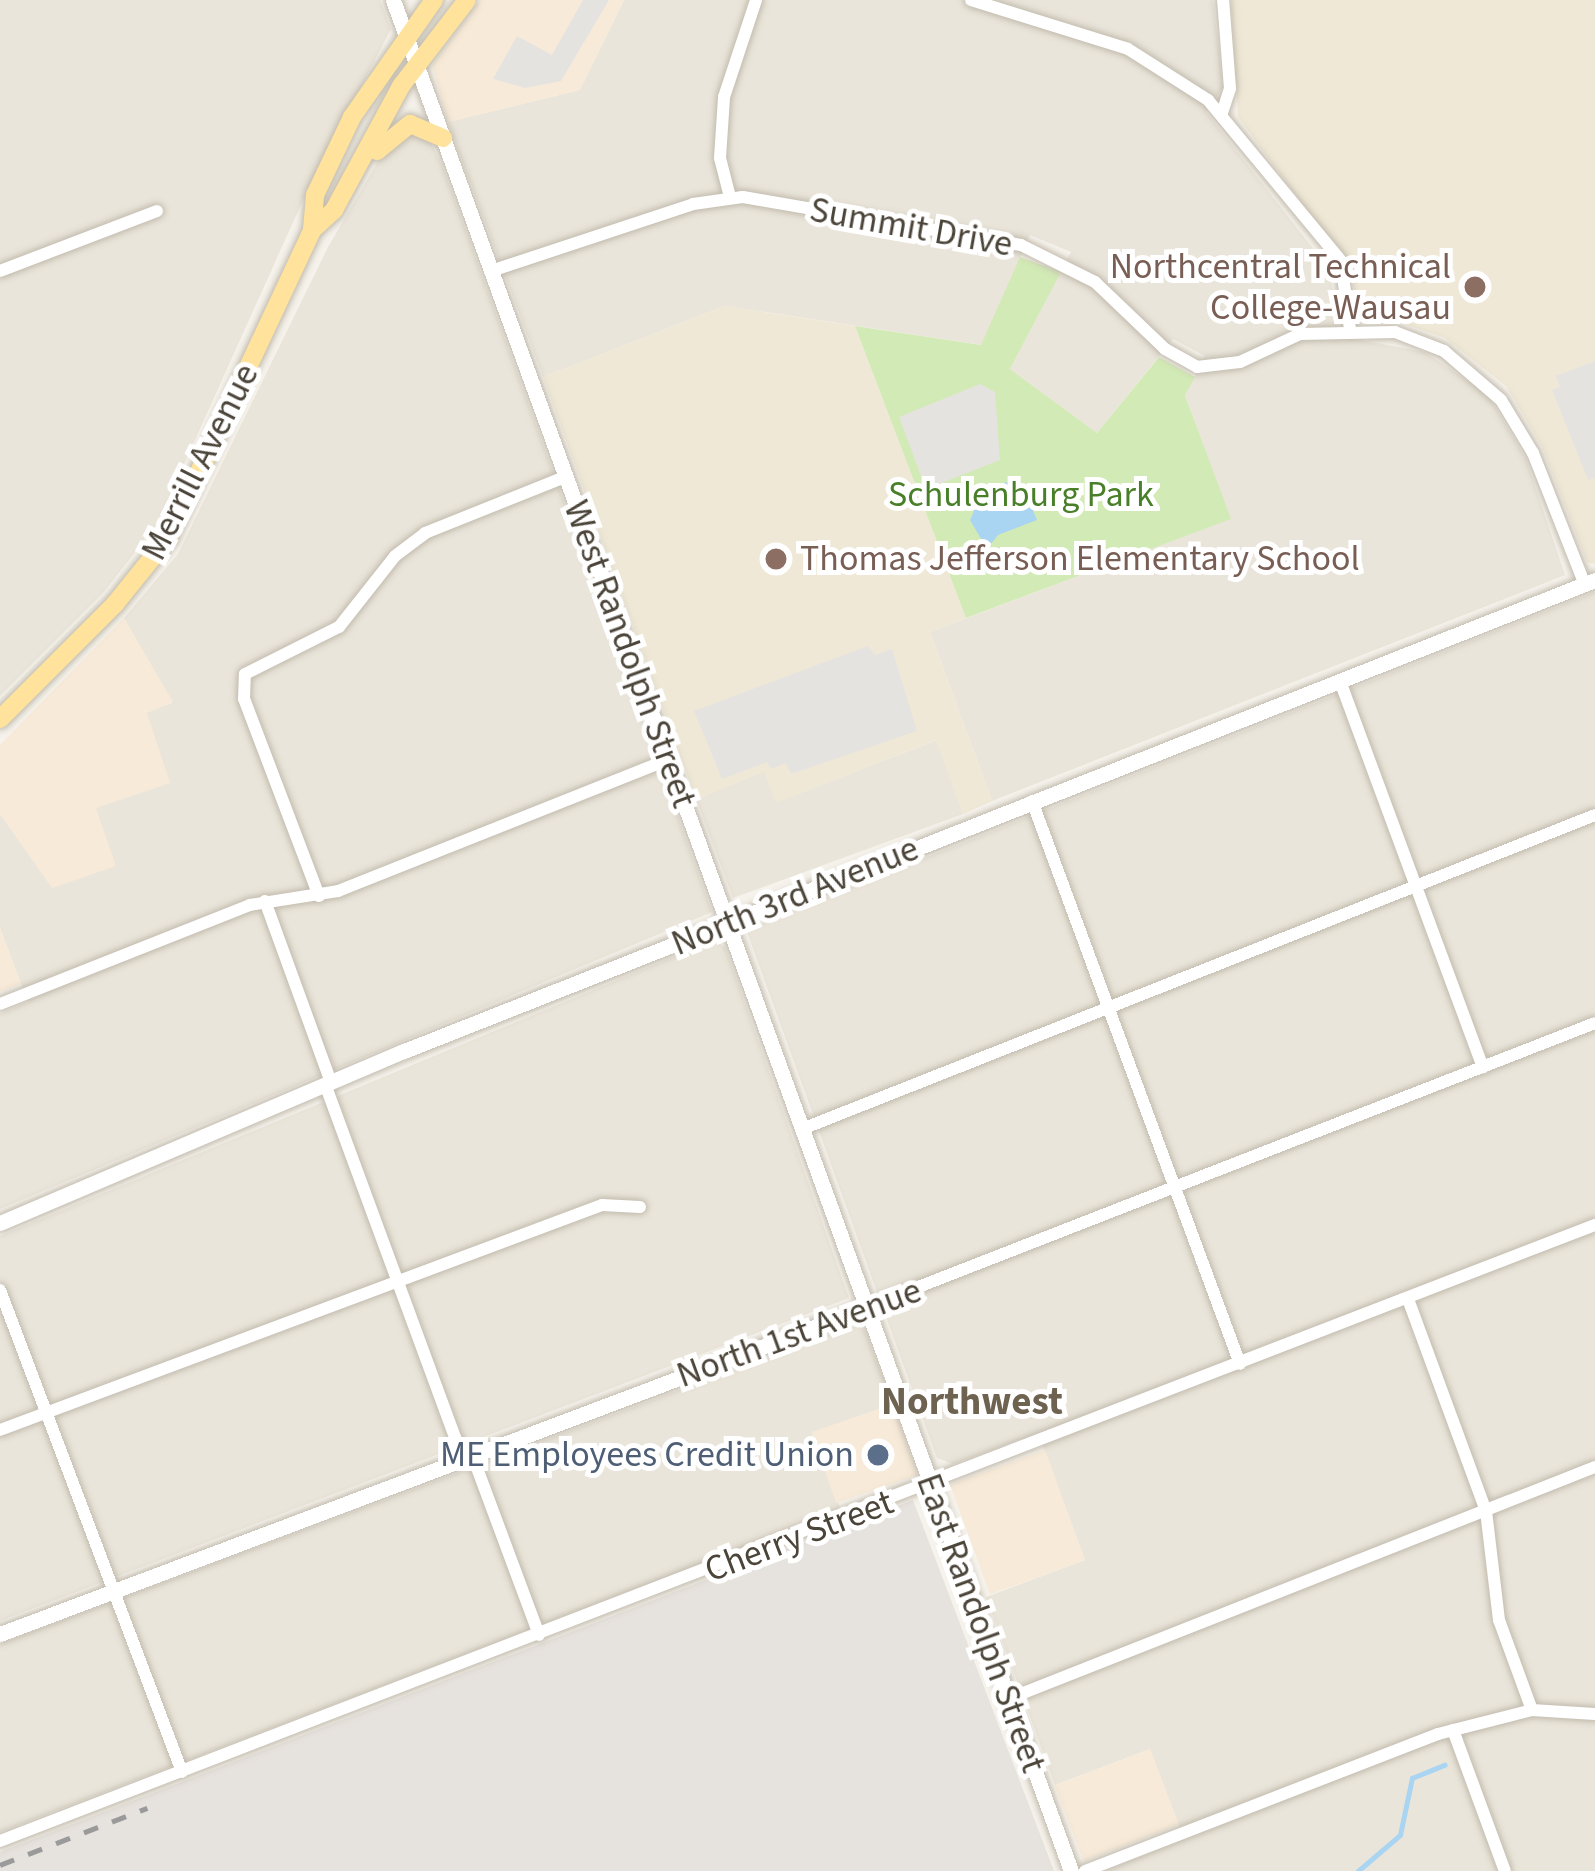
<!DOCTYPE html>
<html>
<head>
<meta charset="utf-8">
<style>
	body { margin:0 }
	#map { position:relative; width:1595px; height:1871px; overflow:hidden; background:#f6f3ec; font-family:"Source Sans 3",sans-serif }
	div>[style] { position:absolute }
	.residential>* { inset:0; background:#eae5da }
	.commercial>* { inset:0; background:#f7ead8; transform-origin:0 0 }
	.industrial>* { inset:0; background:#e6e2dd }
	.education>* { inset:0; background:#efe8d6 }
	.green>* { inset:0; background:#d2eab5 }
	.parking>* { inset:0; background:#e5e3e0 }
	.water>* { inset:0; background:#a9d4f2 }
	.stream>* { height:4.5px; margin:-2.25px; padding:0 2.25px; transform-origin:2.25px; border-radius:2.25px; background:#a9d4f2 }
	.roads { filter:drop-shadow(0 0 3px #c2bbae) drop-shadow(0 0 3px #c2bbae) }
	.minor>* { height:12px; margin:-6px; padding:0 6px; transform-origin:6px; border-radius:6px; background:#fff }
	.tertiary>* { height:15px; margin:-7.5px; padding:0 7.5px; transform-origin:7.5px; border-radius:7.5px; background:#fff }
	.primary>* { height:18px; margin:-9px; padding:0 9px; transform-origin:9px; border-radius:9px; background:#ffe39c }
	.rail>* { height:4.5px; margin-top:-2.25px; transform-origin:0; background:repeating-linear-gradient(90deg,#9a9a9a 0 15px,transparent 0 30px) }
	.dots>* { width:33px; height:33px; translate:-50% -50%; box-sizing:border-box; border:6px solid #fff; border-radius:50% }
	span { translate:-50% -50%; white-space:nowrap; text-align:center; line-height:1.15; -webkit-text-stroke:10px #fff; paint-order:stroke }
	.street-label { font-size:36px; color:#4b4439 }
	.education-label { font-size:36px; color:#785e54 }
	.right { translate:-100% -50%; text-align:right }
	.left { translate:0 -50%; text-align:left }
	.park-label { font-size:36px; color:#4a7f2a }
	.service-label { font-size:36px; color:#4e5e75 }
	.neighbourhood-label { font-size:39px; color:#6e6250; font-weight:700 }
</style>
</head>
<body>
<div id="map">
	<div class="residential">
		<i style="clip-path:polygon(0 0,380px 0,391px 29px,309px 187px,157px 524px,103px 593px,0 696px)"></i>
		<i style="clip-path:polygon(624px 0,1213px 0,1223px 87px,1206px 112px,1330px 270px,1339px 336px,1425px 352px,1488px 395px,1526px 459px,1565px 575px,992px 801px,930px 632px,1230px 519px,1185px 394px,1205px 356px,1173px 339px,1097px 433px,1010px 369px,1071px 252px,1030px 235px,982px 345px,725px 306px,543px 377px,448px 122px,580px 90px)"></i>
		<i style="clip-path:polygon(407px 130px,429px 138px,443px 168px,712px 912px,0 1209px,0 1014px,28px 1002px,0 928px,0 814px,53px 888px,146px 712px,172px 703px,124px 618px,178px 554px,328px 247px,391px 139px)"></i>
		<i style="clip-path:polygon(1595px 592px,1595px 1871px,1105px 1871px,1184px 1839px,1150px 1749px,1055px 1785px,986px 1597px,1085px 1560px,1038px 1433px,953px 1464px,937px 1458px,746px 929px)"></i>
		<i style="clip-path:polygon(937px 740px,963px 814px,733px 898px,696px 799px,765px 771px,777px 802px)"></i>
		<i style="clip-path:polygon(714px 940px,725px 947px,849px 1298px,0 1621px,0 1236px)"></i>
		<i style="clip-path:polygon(854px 1325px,864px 1329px,893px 1404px,812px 1433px,841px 1510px,0 1832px,0 1644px)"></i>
	</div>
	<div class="commercial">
		<i style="clip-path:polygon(480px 0,624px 0,580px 90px,448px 122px,432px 65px)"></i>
		<i style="clip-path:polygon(124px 618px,173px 702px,147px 713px,170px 783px,96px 808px,116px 866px,52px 888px,0 814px,0 745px)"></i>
		<i style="clip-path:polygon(0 928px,21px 984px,0 992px)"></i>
		<i style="left:893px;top:1404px;width:75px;height:86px;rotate:71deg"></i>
		<i style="left:1045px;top:1450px;width:117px;height:101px;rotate:70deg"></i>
		<i style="left:1150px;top:1749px;width:81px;height:102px;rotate:69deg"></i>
	</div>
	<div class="industrial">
		<i style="clip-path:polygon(913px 1500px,1054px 1871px,0 1871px,0 1852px)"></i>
	</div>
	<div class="education">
		<i style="clip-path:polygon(1231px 0,1595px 0,1595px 564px,1587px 562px,1542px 447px,1506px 386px,1445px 338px,1360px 309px,1348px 266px,1238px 117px)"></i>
		<i style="clip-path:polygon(725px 306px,855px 326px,966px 618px,930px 632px,992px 801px,963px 814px,936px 740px,776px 803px,764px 772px,696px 799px,543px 377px)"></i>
	</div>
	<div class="green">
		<i style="clip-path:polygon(1020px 257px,1061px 272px,1010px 369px,1097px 433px,1159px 357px,1195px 377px,1185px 395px,1231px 519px,966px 618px,855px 326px,981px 345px)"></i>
	</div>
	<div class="parking">
		<i style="clip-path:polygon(583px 0,609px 0,561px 81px,525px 88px,493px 79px,517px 36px,552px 55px)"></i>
		<i style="clip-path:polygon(1595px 361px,1595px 478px,1588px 480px,1552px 390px,1560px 387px,1556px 376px)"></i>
		<i style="clip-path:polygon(980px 384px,995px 392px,1000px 460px,926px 489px,899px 417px)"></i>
		<i style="clip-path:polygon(868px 646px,875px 655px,892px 649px,917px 731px,791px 774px,786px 763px,771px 769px,767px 762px,722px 779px,694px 711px)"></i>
	</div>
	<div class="water">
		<i style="clip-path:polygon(1007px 482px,1018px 511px,1031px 506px,1037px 520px,998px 535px,987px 549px,970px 520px,977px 505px,1001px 508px,994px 487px)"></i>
	</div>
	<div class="stream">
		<i style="left:1358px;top:1871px;width:55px;rotate:-40.6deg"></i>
		<i style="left:1400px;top:1835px;width:58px;rotate:-78.1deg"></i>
		<i style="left:1412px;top:1778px;width:35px;rotate:-22deg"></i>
	</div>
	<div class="roads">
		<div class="minor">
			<i style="left:971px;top:0;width:164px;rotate:17.3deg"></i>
			<i style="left:1128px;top:49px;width:95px;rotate:32.5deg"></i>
			<i style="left:1208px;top:100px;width:209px;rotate:50.4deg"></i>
			<i style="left:1341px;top:261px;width:69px;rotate:82.5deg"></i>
			<i style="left:1222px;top:113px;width:26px;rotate:-72deg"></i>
			<i style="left:1230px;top:88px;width:88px;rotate:-94.5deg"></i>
			<i style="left:730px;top:197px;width:40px;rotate:-104.4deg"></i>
			<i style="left:720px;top:158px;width:61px;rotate:-86.2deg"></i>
			<i style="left:724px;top:97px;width:102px;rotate:-71.7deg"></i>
			<i style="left:0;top:271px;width:168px;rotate:-20.9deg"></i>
			<i style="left:491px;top:271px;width:213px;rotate:-18.3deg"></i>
			<i style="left:693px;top:204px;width:50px;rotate:-8deg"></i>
			<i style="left:743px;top:197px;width:282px;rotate:9.8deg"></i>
			<i style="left:1021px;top:245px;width:83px;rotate:26.6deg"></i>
			<i style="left:1095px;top:282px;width:97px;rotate:43.7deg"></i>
			<i style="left:1165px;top:349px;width:37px;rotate:29deg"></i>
			<i style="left:1197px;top:367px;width:43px;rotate:-6.6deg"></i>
			<i style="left:1240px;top:362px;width:66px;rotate:-25deg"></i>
			<i style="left:1300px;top:334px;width:95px;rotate:-1.2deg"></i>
			<i style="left:1395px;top:332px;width:53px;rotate:21.2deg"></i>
			<i style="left:1444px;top:351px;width:75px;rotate:40.7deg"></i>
			<i style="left:1501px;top:400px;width:62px;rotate:58.9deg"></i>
			<i style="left:1533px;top:453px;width:142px;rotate:68.5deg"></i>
			<i style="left:1340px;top:681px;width:412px;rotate:69.7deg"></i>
			<i style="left:1032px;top:801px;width:600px;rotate:69.72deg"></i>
			<i style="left:319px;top:896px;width:211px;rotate:-110.8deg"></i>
			<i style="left:244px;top:699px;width:25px;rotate:-88deg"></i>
			<i style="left:245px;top:674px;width:105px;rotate:-26.6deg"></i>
			<i style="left:339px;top:627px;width:90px;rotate:-51.7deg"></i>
			<i style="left:395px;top:556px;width:38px;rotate:-37deg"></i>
			<i style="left:425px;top:533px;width:151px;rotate:-21.8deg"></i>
			<i style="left:265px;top:901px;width:193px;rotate:70deg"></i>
			<i style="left:0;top:1004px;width:269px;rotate:-21.6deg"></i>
			<i style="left:250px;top:905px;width:89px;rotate:-9deg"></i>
			<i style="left:338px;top:891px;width:356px;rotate:-21.7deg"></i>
			<i style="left:325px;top:1084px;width:377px;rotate:69.8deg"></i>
			<i style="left:455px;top:1438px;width:37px;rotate:54deg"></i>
			<i style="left:477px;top:1468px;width:178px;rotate:69.6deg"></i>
			<i style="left:802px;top:1129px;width:853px;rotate:-21.6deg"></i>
			<i style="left:0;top:1290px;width:515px;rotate:69.31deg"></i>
			<i style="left:1408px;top:1299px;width:226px;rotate:69.8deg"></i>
			<i style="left:1486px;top:1511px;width:110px;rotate:83.2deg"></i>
			<i style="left:1499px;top:1620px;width:96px;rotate:69.9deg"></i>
			<i style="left:867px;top:1307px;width:781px;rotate:-21.31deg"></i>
			<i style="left:0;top:1430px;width:643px;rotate:-20.49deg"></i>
			<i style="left:602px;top:1205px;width:38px;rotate:3deg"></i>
			<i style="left:1008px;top:1699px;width:631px;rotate:-21.57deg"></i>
			<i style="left:1453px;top:1730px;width:150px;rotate:69.8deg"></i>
			<i style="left:0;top:1841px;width:1710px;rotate:-21.12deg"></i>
			<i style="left:1085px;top:1871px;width:379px;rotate:-21.2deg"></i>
			<i style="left:1438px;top:1734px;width:97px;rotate:-14.3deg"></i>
			<i style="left:1532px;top:1710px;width:63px;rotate:3.6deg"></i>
		</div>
		<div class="tertiary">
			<i style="left:393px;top:0;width:1990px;rotate:70.08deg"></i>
			<i style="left:0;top:1223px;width:439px;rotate:-23.1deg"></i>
			<i style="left:404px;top:1051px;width:1281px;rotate:-21.58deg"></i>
			<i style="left:0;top:1634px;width:927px;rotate:-20.66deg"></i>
		</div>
		<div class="primary">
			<i style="left:377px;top:151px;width:43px;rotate:-39.3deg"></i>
			<i style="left:410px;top:124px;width:36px;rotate:23deg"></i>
			<i style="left:312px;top:230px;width:30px;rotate:-42deg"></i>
			<i style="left:334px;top:210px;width:141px;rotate:-61.6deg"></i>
			<i style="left:401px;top:86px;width:108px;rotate:-52.5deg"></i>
			<i style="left:0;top:719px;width:163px;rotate:-45deg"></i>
			<i style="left:115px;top:604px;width:85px;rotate:-51.2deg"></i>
			<i style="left:168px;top:538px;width:340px;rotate:-64.9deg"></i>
			<i style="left:312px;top:230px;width:35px;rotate:-85deg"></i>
			<i style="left:315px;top:195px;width:86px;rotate:-64.6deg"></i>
			<i style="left:352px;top:117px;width:143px;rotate:-55deg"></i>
		</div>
	</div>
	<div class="rail">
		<i style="left:0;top:1865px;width:158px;rotate:-21.2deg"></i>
	</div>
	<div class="dots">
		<i style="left:1475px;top:287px;background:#8d6e63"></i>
		<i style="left:776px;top:559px;background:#8d6e63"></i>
		<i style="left:878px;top:1455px;background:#5c6f8a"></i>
	</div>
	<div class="street-label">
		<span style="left:911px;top:227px;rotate:10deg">Summit Drive</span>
		<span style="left:200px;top:462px;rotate:-63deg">Merrill Avenue</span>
		<span style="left:630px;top:654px;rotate:70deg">West Randolph Street</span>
		<span style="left:795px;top:896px;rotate:-22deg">North 3rd Avenue</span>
		<span style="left:799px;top:1333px;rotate:-20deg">North 1st Avenue</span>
		<span style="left:799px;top:1536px;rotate:-21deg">Cherry Street</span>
		<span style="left:981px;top:1623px;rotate:70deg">East Randolph Street</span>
	</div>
	<div class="education-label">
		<span class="right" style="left:1451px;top:287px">Northcentral Technical<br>College-Wausau</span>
		<span class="left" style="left:800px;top:559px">Thomas Jefferson Elementary School</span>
	</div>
	<div class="park-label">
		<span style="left:1021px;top:495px">Schulenburg Park</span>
	</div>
	<div class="service-label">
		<span class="right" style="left:854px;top:1455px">ME Employees Credit Union</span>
	</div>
	<div class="neighbourhood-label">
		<span style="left:972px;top:1402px">Northwest</span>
	</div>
</div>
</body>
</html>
